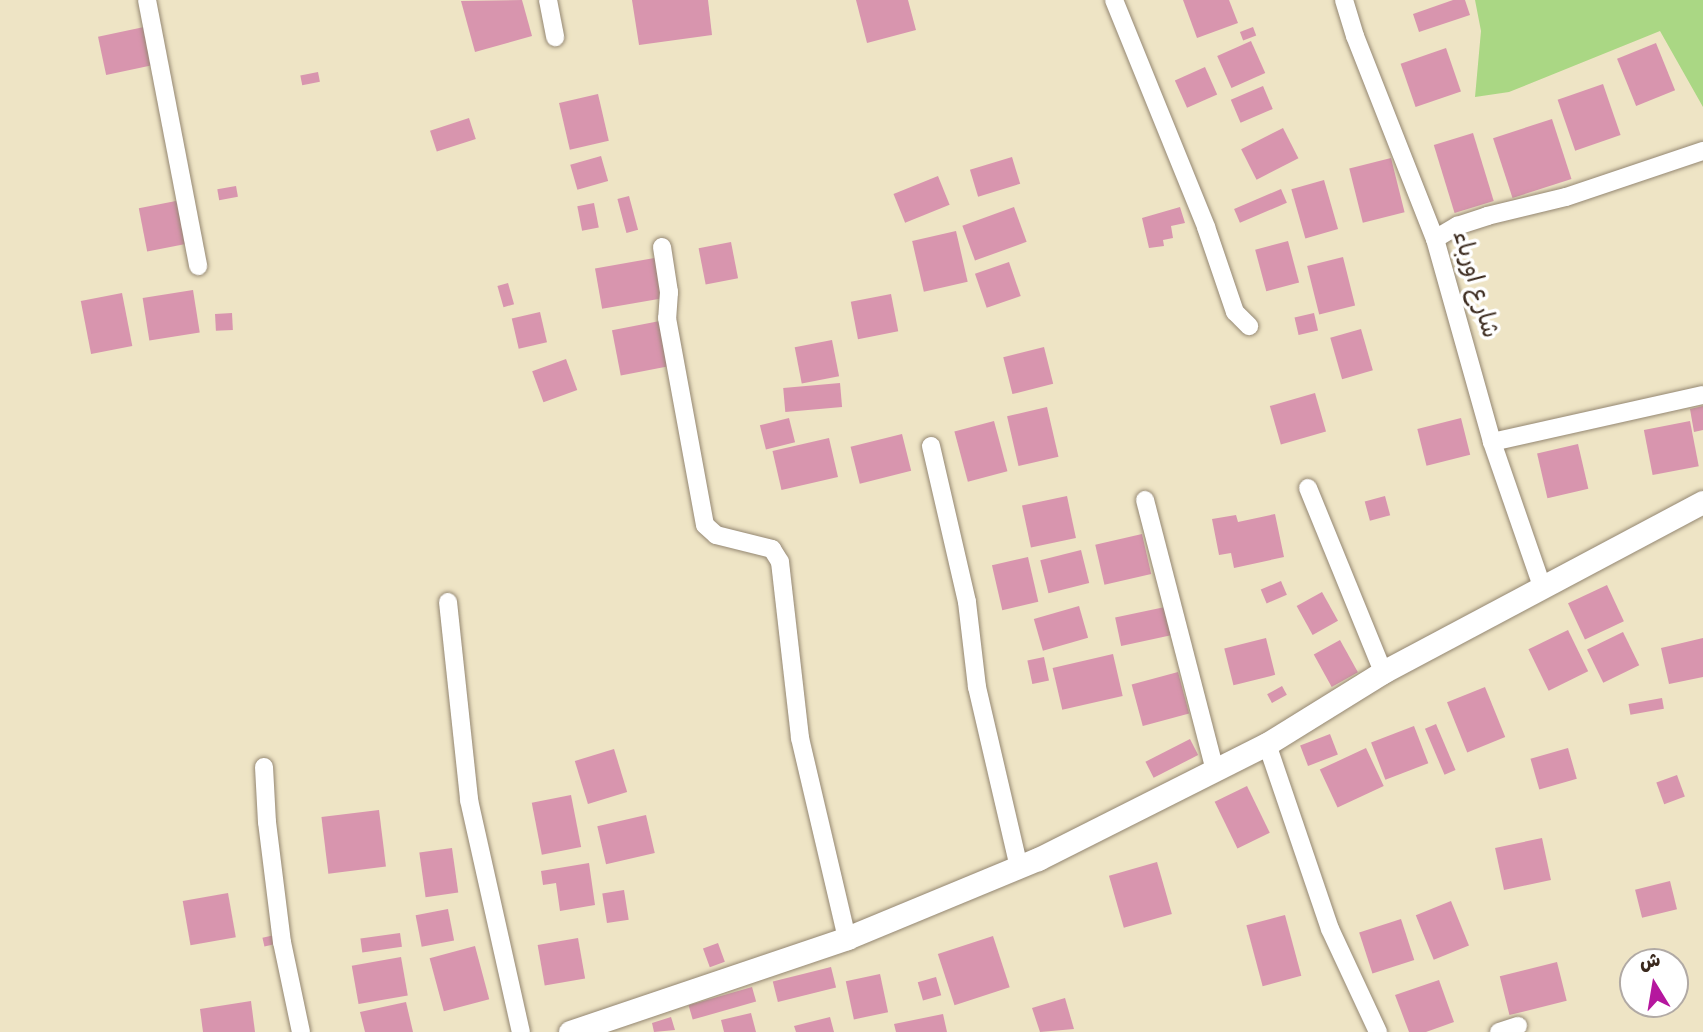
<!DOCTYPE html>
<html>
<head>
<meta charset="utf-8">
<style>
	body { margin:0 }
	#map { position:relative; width:1703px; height:1032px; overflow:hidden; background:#eee4c5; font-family:"Gochi Hand","Playpen Sans Arabic",sans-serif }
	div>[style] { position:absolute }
	.green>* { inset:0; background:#aad784 }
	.building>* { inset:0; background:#d895ae; transform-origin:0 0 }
	.roads { filter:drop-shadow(0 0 2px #948772) drop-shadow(0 0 2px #948772) }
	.minor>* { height:18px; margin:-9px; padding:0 9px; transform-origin:9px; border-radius:9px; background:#fff }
	.tertiary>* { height:23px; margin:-11.5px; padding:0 11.5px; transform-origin:11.5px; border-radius:11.5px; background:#fff }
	span { translate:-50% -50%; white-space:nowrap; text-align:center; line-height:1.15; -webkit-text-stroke:7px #fff; paint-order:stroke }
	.street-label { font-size:24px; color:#3b2a1e }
	.north { position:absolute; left:1619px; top:948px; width:70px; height:70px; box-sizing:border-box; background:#fff; border:2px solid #b1aaa5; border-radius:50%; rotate:349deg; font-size:19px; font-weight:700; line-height:28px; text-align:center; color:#3b2a1e }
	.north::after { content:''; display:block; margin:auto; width:24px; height:32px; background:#b5179e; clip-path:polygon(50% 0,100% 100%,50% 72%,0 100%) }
</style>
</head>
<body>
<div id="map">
	<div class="green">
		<i style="clip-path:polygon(1475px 0,1703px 0,1703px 107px,1660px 31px,1509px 92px,1475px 97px,1481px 31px)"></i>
	</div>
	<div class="building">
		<i style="clip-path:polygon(522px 0,532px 36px,475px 52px,461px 1px)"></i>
		<i style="clip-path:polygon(632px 0,708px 0,712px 35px,639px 45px)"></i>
		<i style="clip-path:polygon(856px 0,908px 0,916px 30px,867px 43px)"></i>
		<i style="clip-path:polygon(1183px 0,1229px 0,1238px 23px,1197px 38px)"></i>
		<i style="clip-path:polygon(1453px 0,1465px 0,1470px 15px,1419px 32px,1413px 14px)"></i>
		<i style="left:144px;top:27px;width:39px;height:47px;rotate:78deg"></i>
		<i style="left:1253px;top:27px;width:9px;height:14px;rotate:69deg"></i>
		<i style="left:1251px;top:41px;width:35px;height:37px;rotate:66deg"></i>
		<i style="left:1656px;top:43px;width:51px;height:42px;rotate:68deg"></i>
		<i style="left:1446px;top:48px;width:46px;height:48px;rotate:71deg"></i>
		<i style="left:1205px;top:67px;width:30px;height:33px;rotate:66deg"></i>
		<i style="left:318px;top:72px;width:10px;height:18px;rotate:79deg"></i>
		<i style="left:1603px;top:84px;width:54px;height:48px;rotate:71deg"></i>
		<i style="left:1263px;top:86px;width:25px;height:35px;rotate:67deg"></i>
		<i style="left:598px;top:94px;width:48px;height:40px;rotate:77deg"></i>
		<i style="left:469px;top:118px;width:22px;height:41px;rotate:72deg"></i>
		<i style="left:1552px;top:119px;width:63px;height:62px;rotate:72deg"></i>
		<i style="left:1283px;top:128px;width:34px;height:47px;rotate:63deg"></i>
		<i style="left:1473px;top:133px;width:71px;height:41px;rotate:73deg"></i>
		<i style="left:601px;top:156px;width:26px;height:32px;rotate:74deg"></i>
		<i style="left:1012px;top:157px;width:28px;height:44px;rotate:73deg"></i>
		<i style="left:1391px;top:158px;width:56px;height:43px;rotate:76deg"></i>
		<i style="left:938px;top:176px;width:31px;height:48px;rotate:68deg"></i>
		<i style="left:1324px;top:180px;width:51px;height:34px;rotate:74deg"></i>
		<i style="left:236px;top:186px;width:11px;height:19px;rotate:80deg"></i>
		<i style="left:1281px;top:189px;width:15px;height:51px;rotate:67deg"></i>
		<i style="left:629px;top:196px;width:35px;height:12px;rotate:75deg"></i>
		<i style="left:181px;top:200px;width:44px;height:43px;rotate:79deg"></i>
		<i style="left:594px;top:203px;width:25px;height:17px;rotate:79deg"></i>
		<i style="left:1014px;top:207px;width:37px;height:55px;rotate:70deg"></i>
		<i style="clip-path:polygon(1180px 207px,1185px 223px,1171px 226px,1173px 238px,1163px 240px,1164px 246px,1149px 248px,1142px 218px)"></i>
		<i style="left:956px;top:231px;width:52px;height:45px;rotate:77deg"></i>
		<i style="left:1288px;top:241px;width:43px;height:34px;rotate:75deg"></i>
		<i style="left:731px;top:242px;width:37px;height:33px;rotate:79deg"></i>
		<i style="left:660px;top:257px;width:41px;height:66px;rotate:80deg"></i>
		<i style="left:1343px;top:257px;width:50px;height:37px;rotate:76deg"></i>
		<i style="left:1009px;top:262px;width:36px;height:36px;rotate:71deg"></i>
		<i style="left:508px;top:283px;width:22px;height:11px;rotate:74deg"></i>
		<i style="left:193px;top:290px;width:43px;height:51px;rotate:81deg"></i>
		<i style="left:122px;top:293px;width:54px;height:42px;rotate:79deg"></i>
		<i style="left:891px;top:294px;width:38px;height:41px;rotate:79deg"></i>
		<i style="left:540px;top:312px;width:31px;height:29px;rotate:77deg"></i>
		<i style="left:232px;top:313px;width:17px;height:17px;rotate:87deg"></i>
		<i style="left:1314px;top:313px;width:18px;height:20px;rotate:77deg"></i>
		<i style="left:665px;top:320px;width:46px;height:54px;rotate:79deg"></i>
		<i style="left:1361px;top:329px;width:43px;height:32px;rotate:74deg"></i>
		<i style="left:832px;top:340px;width:37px;height:38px;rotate:79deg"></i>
		<i style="left:1044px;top:347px;width:38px;height:42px;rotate:76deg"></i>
		<i style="left:566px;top:359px;width:33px;height:36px;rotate:70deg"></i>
		<i style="left:840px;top:383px;width:24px;height:57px;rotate:85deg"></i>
		<i style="left:1315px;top:393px;width:40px;height:47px;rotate:74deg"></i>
		<i style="clip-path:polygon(1703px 406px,1703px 430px,1694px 432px,1690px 409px)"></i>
		<i style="left:1047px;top:407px;width:51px;height:41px;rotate:77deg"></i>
		<i style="left:789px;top:418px;width:25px;height:30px;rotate:76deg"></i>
		<i style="left:1461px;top:418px;width:38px;height:45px;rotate:76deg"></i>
		<i style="left:994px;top:421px;width:52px;height:41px;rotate:75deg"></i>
		<i style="left:1690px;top:421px;width:46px;height:47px;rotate:79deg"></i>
		<i style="left:902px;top:434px;width:38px;height:53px;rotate:76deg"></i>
		<i style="left:829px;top:438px;width:40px;height:58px;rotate:77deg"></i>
		<i style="left:1578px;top:444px;width:46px;height:42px;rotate:77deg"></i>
		<i style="left:1067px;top:496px;width:43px;height:46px;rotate:78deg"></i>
		<i style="left:1385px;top:496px;width:20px;height:21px;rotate:75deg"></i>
		<i style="clip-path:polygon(1275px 514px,1284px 557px,1234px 568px,1231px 553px,1219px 555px,1212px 519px,1236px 515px,1238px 522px)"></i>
		<i style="left:1142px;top:534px;width:41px;height:48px;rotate:77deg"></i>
		<i style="left:1081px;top:550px;width:34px;height:42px;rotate:76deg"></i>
		<i style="left:1028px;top:557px;width:46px;height:37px;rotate:77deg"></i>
		<i style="left:1281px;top:581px;width:15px;height:22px;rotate:67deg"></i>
		<i style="left:1607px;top:585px;width:40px;height:43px;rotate:65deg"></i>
		<i style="left:1322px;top:592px;width:33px;height:29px;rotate:61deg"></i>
		<i style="left:1079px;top:606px;width:33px;height:47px;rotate:74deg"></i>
		<i style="left:1165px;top:607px;width:29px;height:51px;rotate:78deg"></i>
		<i style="left:1568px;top:630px;width:46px;height:44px;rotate:64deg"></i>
		<i style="left:1623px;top:632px;width:37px;height:40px;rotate:64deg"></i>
		<i style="left:1266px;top:638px;width:38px;height:43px;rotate:76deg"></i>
		<i style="clip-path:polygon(1703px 638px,1703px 677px,1669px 684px,1661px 648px)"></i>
		<i style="left:1340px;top:640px;width:37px;height:30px;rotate:61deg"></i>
		<i style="left:1113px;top:654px;width:43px;height:62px;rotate:77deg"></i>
		<i style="left:1044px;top:657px;width:24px;height:17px;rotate:78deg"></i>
		<i style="left:1178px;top:672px;width:43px;height:48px;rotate:75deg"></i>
		<i style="left:1282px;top:686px;width:10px;height:17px;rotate:61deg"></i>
		<i style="left:1485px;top:687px;width:54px;height:41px;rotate:68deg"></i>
		<i style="left:1662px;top:698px;width:11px;height:34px;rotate:80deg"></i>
		<i style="left:1436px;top:724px;width:50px;height:12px;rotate:67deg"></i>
		<i style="left:1414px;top:726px;width:40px;height:46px;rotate:69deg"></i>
		<i style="left:1330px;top:734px;width:22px;height:32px;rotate:69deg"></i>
		<i style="left:1190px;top:739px;width:18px;height:50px;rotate:63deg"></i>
		<i style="left:1366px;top:748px;width:42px;height:51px;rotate:65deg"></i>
		<i style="left:1568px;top:748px;width:32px;height:39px;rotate:74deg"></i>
		<i style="left:614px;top:749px;width:45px;height:41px;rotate:73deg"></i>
		<i style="left:1677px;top:775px;width:23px;height:22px;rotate:70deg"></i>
		<i style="left:1247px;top:786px;width:52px;height:36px;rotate:64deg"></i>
		<i style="left:571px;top:795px;width:53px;height:40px;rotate:79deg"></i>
		<i style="left:379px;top:810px;width:57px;height:58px;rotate:83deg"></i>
		<i style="left:646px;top:815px;width:39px;height:50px;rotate:77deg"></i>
		<i style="left:1542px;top:838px;width:43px;height:48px;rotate:78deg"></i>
		<i style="left:452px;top:848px;width:45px;height:33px;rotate:82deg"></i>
		<i style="left:1157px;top:862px;width:54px;height:50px;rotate:74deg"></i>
		<i style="clip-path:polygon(589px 863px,595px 905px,560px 911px,556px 883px,543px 885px,541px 871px)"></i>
		<i style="left:1670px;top:881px;width:29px;height:36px;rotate:76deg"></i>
		<i style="left:624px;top:890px;width:30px;height:22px;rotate:81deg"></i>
		<i style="left:228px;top:893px;width:45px;height:46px;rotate:80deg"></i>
		<i style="left:1451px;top:901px;width:48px;height:38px;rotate:68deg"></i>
		<i style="left:448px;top:909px;width:32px;height:33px;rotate:79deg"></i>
		<i style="left:1285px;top:915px;width:63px;height:40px;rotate:75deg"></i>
		<i style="left:1401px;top:919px;width:43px;height:44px;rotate:72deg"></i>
		<i style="left:400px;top:933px;width:14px;height:40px;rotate:82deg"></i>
		<i style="left:279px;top:934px;width:9px;height:17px;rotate:77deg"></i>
		<i style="left:993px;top:936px;width:54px;height:58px;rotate:72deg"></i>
		<i style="left:578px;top:938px;width:41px;height:41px;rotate:80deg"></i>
		<i style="left:718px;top:943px;width:20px;height:16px;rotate:70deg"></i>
		<i style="left:475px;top:946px;width:55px;height:47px;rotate:75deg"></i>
		<i style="left:401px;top:957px;width:39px;height:50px;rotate:80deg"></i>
		<i style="left:1557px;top:962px;width:40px;height:59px;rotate:76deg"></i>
		<i style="left:831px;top:967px;width:21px;height:60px;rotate:76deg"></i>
		<i style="left:880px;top:974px;width:39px;height:35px;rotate:78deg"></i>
		<i style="left:936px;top:977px;width:19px;height:19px;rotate:74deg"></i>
		<i style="clip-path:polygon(1439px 980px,1454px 1022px,1426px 1032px,1409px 1032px,1395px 995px)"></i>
		<i style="left:752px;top:987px;width:15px;height:66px;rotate:74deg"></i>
		<i style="clip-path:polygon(1065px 998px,1074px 1029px,1040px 1032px,1032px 1008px)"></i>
		<i style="clip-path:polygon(251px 1001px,255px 1032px,203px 1032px,200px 1009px)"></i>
		<i style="clip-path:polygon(406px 1002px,413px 1032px,365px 1032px,360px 1012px)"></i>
		<i style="clip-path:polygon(751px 1013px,756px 1032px,724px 1032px,721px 1020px)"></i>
		<i style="clip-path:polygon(943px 1014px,947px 1032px,896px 1032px,894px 1024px)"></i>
		<i style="clip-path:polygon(671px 1017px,675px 1030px,654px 1032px,652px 1023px)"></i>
		<i style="clip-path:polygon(830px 1017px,834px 1032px,796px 1032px,794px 1026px)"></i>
	</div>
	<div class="roads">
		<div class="minor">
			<i style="left:147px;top:0;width:271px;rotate:79.1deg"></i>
			<i style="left:548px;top:0;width:38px;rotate:79deg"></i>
			<i style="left:1114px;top:0;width:245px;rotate:67.9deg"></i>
			<i style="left:1206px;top:227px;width:90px;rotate:71.2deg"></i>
			<i style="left:1235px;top:312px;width:20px;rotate:45deg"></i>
			<i style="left:1344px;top:0;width:38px;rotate:73deg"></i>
			<i style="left:1355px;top:36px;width:218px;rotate:68.5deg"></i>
			<i style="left:1435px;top:239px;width:211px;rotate:74.3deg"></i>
			<i style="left:1492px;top:442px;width:156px;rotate:70.9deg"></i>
			<i style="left:1435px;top:239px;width:26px;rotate:-31deg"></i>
			<i style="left:1457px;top:226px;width:32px;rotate:-18deg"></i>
			<i style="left:1487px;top:216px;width:81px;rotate:-13.5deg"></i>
			<i style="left:1566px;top:197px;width:145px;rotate:-18.6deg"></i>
			<i style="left:662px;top:247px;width:46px;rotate:81.2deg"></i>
			<i style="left:669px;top:292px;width:26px;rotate:94deg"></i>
			<i style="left:667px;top:318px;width:210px;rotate:79.6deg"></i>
			<i style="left:705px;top:525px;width:15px;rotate:42deg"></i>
			<i style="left:716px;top:535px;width:58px;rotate:14deg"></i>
			<i style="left:772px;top:549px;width:15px;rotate:58deg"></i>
			<i style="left:780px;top:562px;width:177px;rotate:83.5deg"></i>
			<i style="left:800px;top:738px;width:205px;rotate:76.8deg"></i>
			<i style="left:1492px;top:442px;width:216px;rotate:-12.6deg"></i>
			<i style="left:931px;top:446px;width:160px;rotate:77deg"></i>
			<i style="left:967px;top:602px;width:86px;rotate:83.3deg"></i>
			<i style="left:977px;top:687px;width:186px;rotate:76.9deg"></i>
			<i style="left:1308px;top:488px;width:199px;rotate:67.8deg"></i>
			<i style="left:1145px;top:500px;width:280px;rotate:75.5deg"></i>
			<i style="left:448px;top:602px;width:199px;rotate:83.9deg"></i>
			<i style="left:469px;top:800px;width:238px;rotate:77.4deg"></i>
			<i style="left:1267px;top:744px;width:195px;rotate:71.2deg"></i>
			<i style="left:1330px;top:929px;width:114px;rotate:65deg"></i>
			<i style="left:264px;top:767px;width:55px;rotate:86.9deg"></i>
			<i style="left:267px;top:822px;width:121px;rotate:82.9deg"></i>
			<i style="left:282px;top:942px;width:92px;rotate:78.1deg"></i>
			<i style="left:1499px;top:1032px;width:20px;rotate:-18deg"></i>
		</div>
		<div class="tertiary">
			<i style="left:570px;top:1032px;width:293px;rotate:-18.7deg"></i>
			<i style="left:847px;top:938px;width:207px;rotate:-22.5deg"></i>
			<i style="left:1038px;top:859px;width:256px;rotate:-26.7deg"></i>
			<i style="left:1267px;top:744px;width:137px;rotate:-31.8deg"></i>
			<i style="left:1383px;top:672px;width:362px;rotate:-28deg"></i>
		</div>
	</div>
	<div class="street-label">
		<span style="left:1473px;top:285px;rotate:74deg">شارع اورباء</span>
	</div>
	<div class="north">ش</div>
</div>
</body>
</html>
